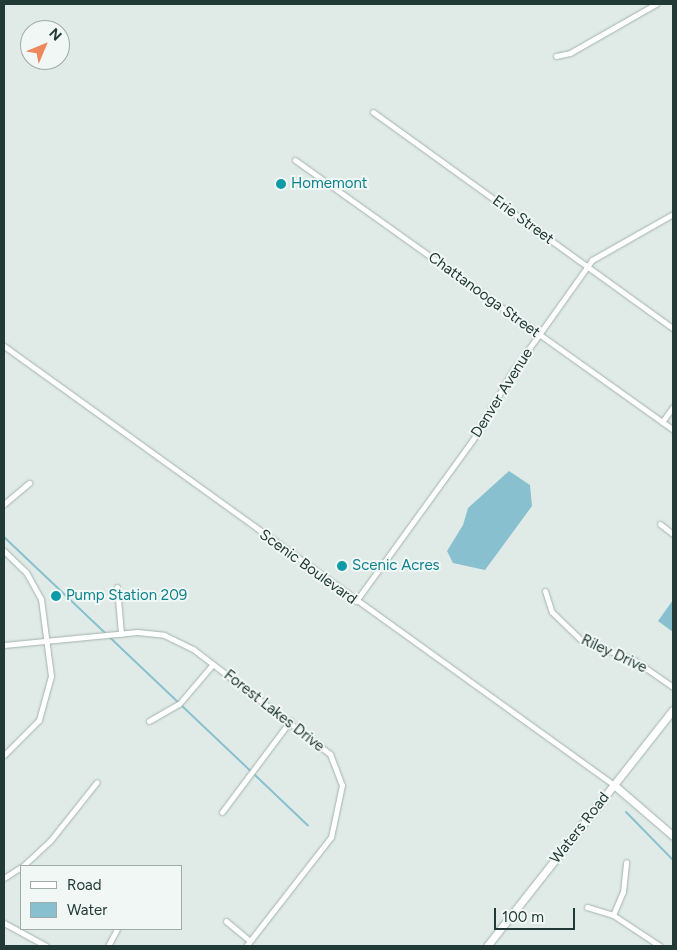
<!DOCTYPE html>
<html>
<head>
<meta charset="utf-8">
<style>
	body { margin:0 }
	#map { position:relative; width:677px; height:950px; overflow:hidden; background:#e0ebe7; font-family:Figtree,sans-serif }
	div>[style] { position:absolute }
	.water>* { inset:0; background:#89c0cf }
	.stream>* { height:2px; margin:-1px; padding:0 1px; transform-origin:1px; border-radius:1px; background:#89c0cf }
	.roads { filter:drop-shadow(0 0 1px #a3b2ae) drop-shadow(0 0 1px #a3b2ae) }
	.minor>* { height:5px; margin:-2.5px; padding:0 2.5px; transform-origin:2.5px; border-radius:2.5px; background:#fff }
	.tertiary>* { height:7px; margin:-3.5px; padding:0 3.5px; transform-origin:3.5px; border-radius:3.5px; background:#fff }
	.dots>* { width:14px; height:14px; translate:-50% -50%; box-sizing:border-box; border:2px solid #f1f7f4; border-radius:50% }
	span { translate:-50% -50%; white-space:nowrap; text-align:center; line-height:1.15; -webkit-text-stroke:4px #f1f7f4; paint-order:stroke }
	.culture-label { font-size:15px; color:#0d838f }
	.left { translate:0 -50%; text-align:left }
	.street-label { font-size:15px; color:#213a35 }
	.frame { position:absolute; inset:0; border:5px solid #213a35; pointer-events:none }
	.legend { position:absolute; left:20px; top:865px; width:162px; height:65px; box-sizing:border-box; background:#f1f7f4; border:1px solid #9eaba8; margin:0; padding:6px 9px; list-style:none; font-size:15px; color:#213a35 }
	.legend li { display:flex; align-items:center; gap:10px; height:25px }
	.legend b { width:25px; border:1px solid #9eaba8 }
	.north { position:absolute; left:20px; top:20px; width:50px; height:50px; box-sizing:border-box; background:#f1f7f4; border:1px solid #9eaba8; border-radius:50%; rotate:45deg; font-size:14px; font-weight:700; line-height:20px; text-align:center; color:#213a35 }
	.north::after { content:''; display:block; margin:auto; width:18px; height:22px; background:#ee875b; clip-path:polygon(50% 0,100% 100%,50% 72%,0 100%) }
	.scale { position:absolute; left:494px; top:908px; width:81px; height:22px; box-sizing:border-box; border:2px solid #213a35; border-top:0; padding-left:6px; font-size:15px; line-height:18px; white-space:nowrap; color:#213a35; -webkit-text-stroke:4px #f1f7f4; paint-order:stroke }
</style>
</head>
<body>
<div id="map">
	<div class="water">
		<i style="clip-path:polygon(509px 471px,530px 485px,532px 506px,485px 570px,453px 563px,447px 551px,463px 525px,468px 508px)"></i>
		<i style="clip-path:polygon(673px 600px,673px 632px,658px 621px)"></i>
	</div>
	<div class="stream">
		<i style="left:4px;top:537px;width:419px;rotate:43.5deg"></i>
		<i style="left:626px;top:812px;width:67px;rotate:45.6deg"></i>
	</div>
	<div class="roads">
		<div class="minor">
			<i style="left:556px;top:56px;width:14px;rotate:-12deg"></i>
			<i style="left:570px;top:53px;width:99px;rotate:-29.7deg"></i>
			<i style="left:373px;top:112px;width:370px;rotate:35.8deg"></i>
			<i style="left:295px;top:160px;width:465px;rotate:35.5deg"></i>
			<i style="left:4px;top:346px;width:752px;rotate:35.74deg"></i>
			<i style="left:662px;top:422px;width:19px;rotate:-54deg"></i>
			<i style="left:4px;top:504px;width:33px;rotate:-40deg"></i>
			<i style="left:660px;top:524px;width:16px;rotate:38deg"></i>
			<i style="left:4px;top:551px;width:30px;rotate:44deg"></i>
			<i style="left:26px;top:572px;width:31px;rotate:61deg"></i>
			<i style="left:41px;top:599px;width:78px;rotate:82.6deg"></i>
			<i style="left:51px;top:676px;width:46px;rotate:105.3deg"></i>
			<i style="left:39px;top:720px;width:49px;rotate:135deg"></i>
			<i style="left:117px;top:587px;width:47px;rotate:85.1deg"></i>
			<i style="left:545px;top:591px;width:22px;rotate:72deg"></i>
			<i style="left:552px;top:612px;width:42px;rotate:44deg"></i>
			<i style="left:582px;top:641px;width:55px;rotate:20.1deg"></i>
			<i style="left:634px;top:660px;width:47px;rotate:34.7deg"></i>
			<i style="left:356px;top:601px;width:198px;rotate:-54.1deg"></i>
			<i style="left:472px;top:441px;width:78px;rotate:-59.8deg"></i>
			<i style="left:511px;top:374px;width:140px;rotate:-54.6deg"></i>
			<i style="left:592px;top:260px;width:93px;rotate:-29.6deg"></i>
			<i style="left:4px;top:645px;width:134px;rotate:-5.6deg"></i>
			<i style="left:137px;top:632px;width:27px;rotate:6deg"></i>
			<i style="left:164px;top:635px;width:32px;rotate:26deg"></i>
			<i style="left:193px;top:649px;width:173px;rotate:37.5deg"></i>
			<i style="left:330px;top:754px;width:33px;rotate:69deg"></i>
			<i style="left:342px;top:785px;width:53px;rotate:101.9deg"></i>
			<i style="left:331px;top:837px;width:138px;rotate:127.9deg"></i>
			<i style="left:149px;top:721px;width:34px;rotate:-30deg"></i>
			<i style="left:179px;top:704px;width:52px;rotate:-49.6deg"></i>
			<i style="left:222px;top:812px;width:114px;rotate:-53.2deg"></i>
			<i style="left:23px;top:866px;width:37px;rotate:-43deg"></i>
			<i style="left:50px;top:841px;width:75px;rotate:-51.5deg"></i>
			<i style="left:4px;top:878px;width:20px;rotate:-33deg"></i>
			<i style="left:587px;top:907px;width:27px;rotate:17deg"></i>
			<i style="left:613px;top:915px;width:56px;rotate:33.4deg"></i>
			<i style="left:613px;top:915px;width:25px;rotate:-67deg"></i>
			<i style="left:623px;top:892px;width:30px;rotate:-84deg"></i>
			<i style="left:226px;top:921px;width:31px;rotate:40deg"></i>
			<i style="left:4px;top:923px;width:48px;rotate:28.7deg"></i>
			<i style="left:108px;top:946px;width:19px;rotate:-62deg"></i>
		</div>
		<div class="tertiary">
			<i style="left:614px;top:785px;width:78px;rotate:40.8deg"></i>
			<i style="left:487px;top:946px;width:300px;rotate:-51.8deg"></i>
		</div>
	</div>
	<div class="dots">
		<i style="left:281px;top:184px;background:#0f9aa8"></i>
		<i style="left:342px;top:566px;background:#0f9aa8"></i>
		<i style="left:56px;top:596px;background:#0f9aa8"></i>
	</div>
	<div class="culture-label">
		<span class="left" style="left:291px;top:184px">Homemont</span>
		<span class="left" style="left:352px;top:566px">Scenic Acres</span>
		<span class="left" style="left:66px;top:596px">Pump Station 209</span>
	</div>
	<div class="street-label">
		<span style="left:523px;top:220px;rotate:36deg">Erie Street</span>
		<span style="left:484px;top:295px;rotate:36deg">Chattanooga Street</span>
		<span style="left:502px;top:393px;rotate:-58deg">Denver Avenue</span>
		<span style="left:308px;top:567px;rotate:36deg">Scenic Boulevard</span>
		<span style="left:614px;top:654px;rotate:25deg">Riley Drive</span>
		<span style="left:274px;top:711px;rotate:38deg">Forest Lakes Drive</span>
		<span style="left:580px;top:828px;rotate:-52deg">Waters Road</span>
	</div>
	<div class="frame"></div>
	<ul class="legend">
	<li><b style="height:6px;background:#fff"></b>Road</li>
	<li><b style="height:14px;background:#89c0cf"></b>Water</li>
	</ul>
	<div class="north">N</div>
	<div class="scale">100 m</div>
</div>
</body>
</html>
